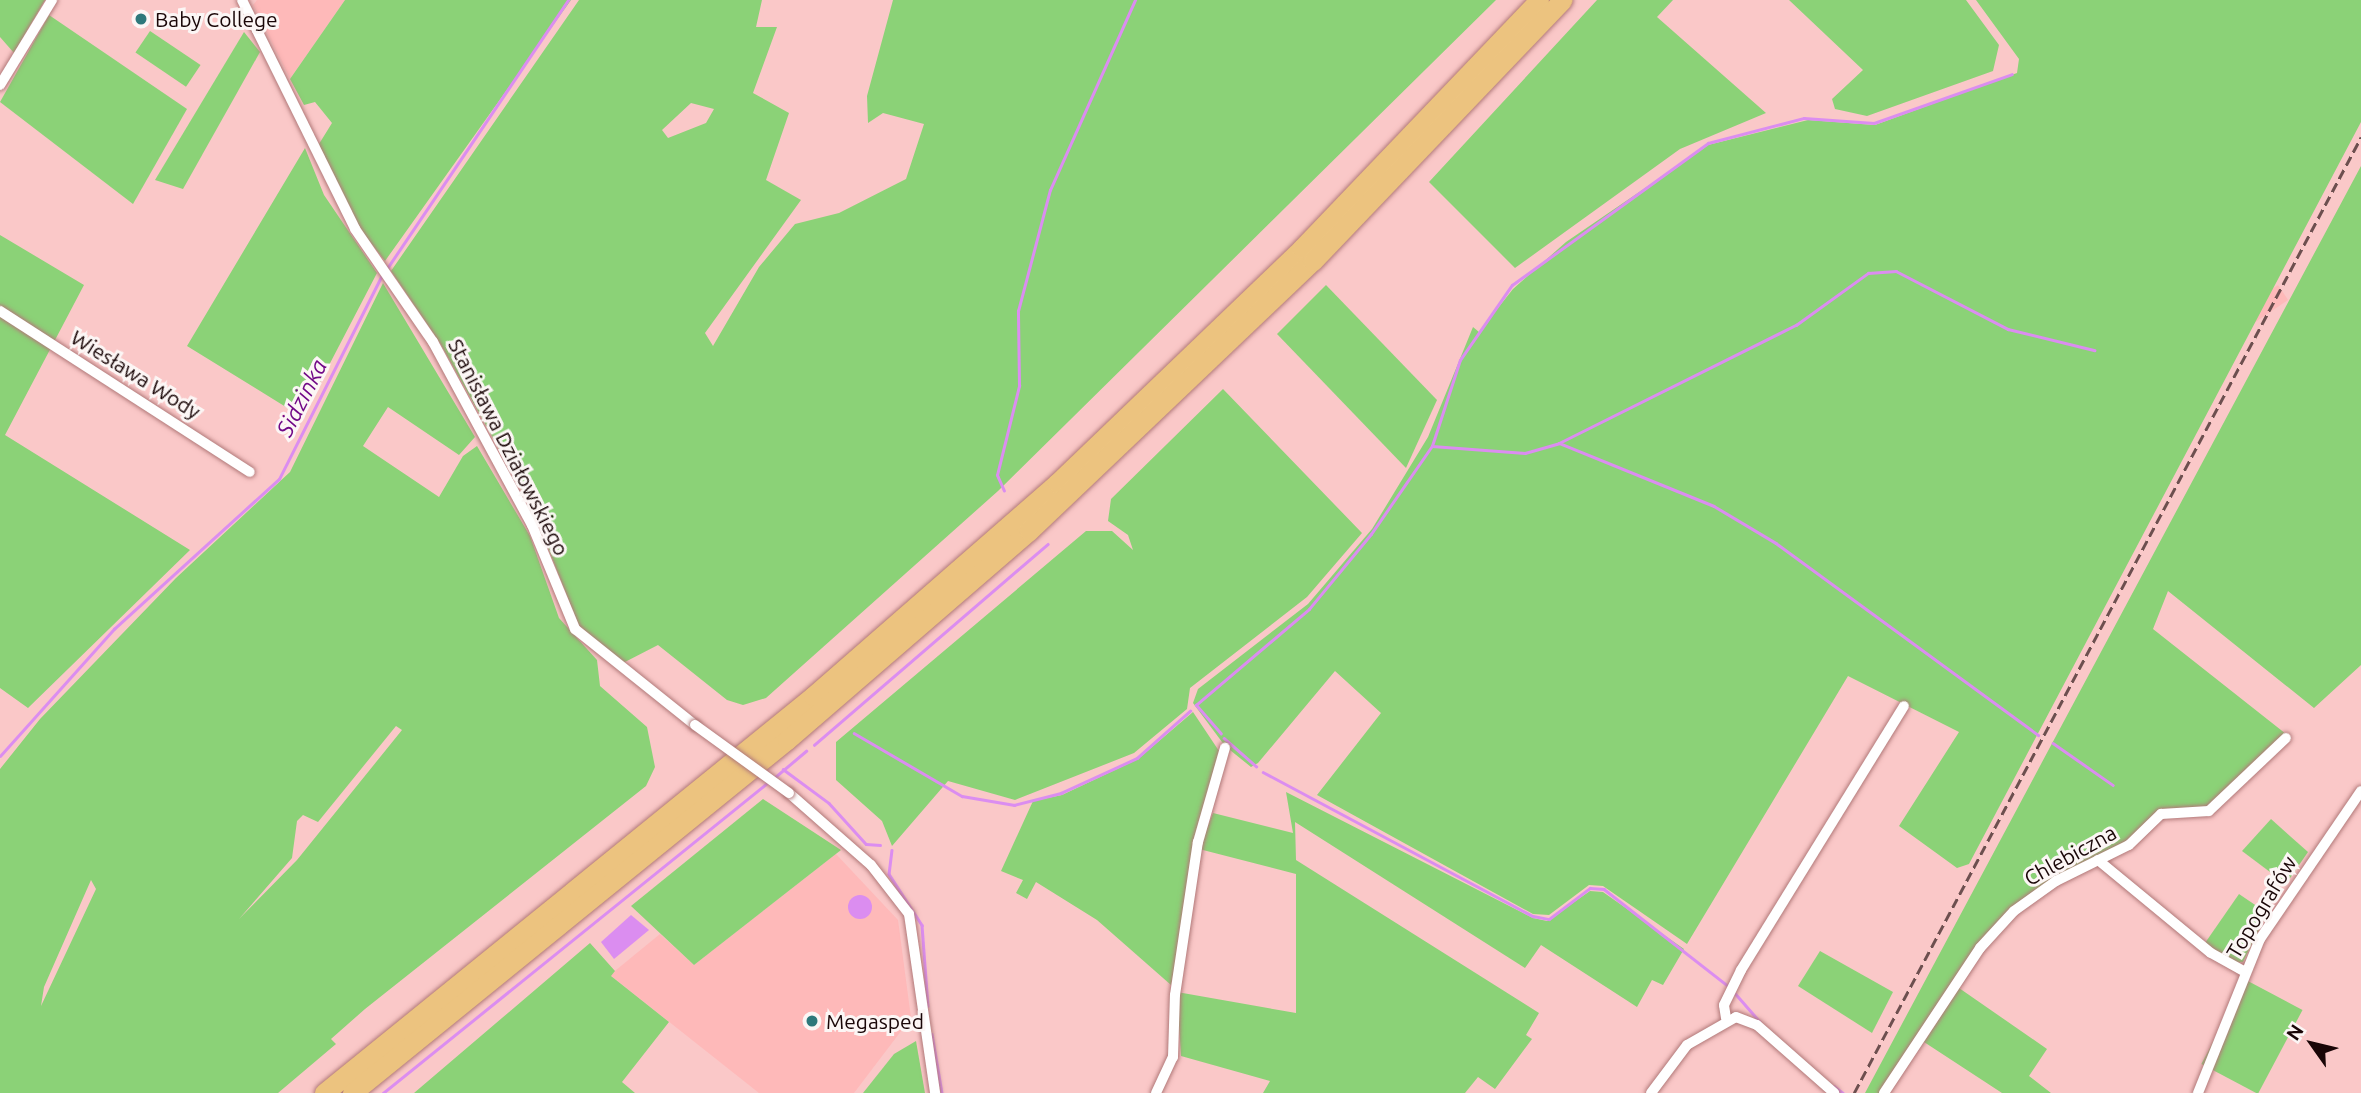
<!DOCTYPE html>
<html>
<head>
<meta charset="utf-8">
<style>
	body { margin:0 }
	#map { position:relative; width:2361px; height:1093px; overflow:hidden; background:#fac8c8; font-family:Ubuntu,sans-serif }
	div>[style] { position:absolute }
	.built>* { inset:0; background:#feb9b9; transform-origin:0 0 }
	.green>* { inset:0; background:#8bd277; transform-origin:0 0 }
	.water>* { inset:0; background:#db8df0 }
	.round { border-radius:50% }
	.stream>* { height:2.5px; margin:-1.25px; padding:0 1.25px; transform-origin:1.25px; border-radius:1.25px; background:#db8df0 }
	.roads { filter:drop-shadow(0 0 2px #b17979) drop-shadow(0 0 2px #b17979) }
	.street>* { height:10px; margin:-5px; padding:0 5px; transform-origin:5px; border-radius:5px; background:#fff }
	.highway>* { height:19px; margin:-9.5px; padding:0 9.5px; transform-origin:9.5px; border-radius:9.5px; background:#ecc37f }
	.rail>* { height:2.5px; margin-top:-1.25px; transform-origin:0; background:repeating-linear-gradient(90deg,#6d4f4f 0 10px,transparent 0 15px) }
	.bridges { filter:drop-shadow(0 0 2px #b17979) drop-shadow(0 0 2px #b17979) }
	.street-bridge>* { height:10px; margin:-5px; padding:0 5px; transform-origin:5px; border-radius:5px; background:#fff }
	.dots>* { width:19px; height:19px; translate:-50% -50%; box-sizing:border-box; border:4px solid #fcf6f5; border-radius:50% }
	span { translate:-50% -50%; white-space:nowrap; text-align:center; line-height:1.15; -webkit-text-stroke:6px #fcf6f5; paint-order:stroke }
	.poi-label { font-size:21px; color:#190607 }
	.left { translate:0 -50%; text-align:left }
	.street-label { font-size:21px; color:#190607 }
	.water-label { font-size:23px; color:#710887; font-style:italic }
	.north { position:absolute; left:2277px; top:1009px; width:70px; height:70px; -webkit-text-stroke:5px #fcf6f5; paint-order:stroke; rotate:304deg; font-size:19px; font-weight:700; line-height:28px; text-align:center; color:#190607 }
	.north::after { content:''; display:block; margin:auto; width:24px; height:32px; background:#190607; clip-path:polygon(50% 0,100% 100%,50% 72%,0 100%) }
</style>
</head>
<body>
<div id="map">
	<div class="built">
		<i style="clip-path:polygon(257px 0,345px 0,290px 79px,253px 5px)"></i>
		<i style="left:2278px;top:285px;width:18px;height:656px;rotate:56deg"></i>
		<i style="clip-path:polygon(836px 854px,898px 920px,911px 1018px,854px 1093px,759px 1093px,610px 975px,660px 934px,694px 965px)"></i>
	</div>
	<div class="green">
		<i style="clip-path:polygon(0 0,45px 0,14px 53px,0 37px)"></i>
		<i style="clip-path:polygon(345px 0,571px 0,385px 261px,349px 215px,319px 144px,332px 123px,315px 102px,304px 105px,290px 79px)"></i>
		<i style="clip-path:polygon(evenodd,579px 0,762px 0,756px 27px,777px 27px,753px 93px,789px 113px,766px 180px,801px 200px,705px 333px,713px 346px,759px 267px,795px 224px,839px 213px,906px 179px,924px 124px,883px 113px,868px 123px,867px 96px,893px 0,1496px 0,998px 491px,766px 698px,743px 705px,727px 700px,658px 645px,623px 663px,579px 626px,533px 510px,440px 343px,391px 271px,579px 0,691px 103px,714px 109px,706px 123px,668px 138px,662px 130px,691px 103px)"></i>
		<i style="clip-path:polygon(1597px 0,1673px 0,1657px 17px,1766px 113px,1680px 149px,1515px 268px,1429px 182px)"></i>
		<i style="clip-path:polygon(1789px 0,1966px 0,1999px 45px,1993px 71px,1867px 116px,1835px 109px,1832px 99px,1863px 70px)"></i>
		<i style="clip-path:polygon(1976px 0,2361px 0,2361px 122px,1969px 864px,1957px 868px,1899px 826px,1959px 732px,1848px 676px,1687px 944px,1603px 886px,1589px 885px,1549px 915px,1533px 914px,1317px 795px,1381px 713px,1335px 671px,1258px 763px,1251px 767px,1225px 746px,1193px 703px,1198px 689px,1308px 604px,1372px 529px,1428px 437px,1473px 327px,1479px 332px,1513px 289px,1566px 242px,1708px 145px,1808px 120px,1875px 125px,2017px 73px,2019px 59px)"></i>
		<i style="clip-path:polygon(49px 15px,187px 109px,133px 204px,0 102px)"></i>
		<i style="left:150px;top:31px;width:61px;height:26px;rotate:34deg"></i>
		<i style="clip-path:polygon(244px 32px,260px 52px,183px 189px,155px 180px)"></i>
		<i style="clip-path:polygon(305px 148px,324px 195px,377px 273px,302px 417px,187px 346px)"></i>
		<i style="clip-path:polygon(2361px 166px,2361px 665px,2314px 708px,2168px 591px,2153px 629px,2286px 734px,2207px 807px,2161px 809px,2127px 843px,2005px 914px,1879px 1093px,1865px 1093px)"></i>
		<i style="clip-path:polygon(0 235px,84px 285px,5px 435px,190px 550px,28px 708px,0 688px)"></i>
		<i style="clip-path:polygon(evenodd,383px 283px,475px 437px,459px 455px,388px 407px,363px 446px,439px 497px,463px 456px,477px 446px,530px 536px,559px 618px,597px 660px,600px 686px,647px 727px,655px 767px,646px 786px,365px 1009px,331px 1039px,336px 1044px,278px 1093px,0 1093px,0 769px,40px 719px,176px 578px,290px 472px,383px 283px,396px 726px,402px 730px,297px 860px,239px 919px,292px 858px,297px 821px,303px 815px,318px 822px,396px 726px,383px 283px,91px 880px,96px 889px,41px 1006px,44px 987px,91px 880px)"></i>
		<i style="clip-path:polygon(1326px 285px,1437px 400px,1406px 468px,1277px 334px)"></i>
		<i style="clip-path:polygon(1223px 389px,1362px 533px,1307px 597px,1190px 688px,1187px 709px,1134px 753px,1015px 800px,948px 781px,892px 846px,882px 821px,836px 780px,836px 742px,1086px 531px,1112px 531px,1133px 550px,1128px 535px,1108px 521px,1111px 499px)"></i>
		<i style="clip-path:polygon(1193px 712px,1221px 754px,1171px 985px,1097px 920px,1036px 882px,1027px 899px,1016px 893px,1023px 880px,1001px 871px,1033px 801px,1062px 795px,1138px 759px)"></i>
		<i style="clip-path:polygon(1286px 792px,1533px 918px,1547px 921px,1590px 891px,1603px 892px,1684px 949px,1663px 985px,1652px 980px,1637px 1007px,1541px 945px,1525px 968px,1295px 822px,1296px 860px,1539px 1013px,1526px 1035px,1532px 1039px,1495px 1089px,1478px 1077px,1465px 1093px,1263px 1093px,1270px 1081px,1181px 1056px,1177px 992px,1296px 1013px,1296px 874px,1199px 849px,1213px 813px,1293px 833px)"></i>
		<i style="clip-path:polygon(763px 799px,841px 850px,694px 965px,631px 906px)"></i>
		<i style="clip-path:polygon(2271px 819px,2308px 852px,2286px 884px,2242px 851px)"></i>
		<i style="clip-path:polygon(2239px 894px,2267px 913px,2243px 962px,2234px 963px,2205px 943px)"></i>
		<i style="clip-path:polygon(590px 943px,615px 971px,611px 976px,669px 1022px,622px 1082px,635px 1093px,414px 1093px)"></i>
		<i style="clip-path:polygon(1820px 951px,1893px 992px,1872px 1033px,1798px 986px)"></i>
		<i style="left:2246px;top:980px;width:64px;height:95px;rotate:28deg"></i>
		<i style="clip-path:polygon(1959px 988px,2047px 1049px,2029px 1076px,2051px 1093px,2002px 1093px,1924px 1042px)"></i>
		<i style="clip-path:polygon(916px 1041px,925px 1093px,863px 1093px,894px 1054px)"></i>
	</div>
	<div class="water">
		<i class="round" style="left:848px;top:895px;width:24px;height:24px"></i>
		<i style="clip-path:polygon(631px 915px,649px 930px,614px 959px,601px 942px)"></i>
	</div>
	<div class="stream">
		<i style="left:386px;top:270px;width:326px;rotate:-56deg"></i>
		<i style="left:1559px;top:443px;width:167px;rotate:22.1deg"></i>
		<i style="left:1714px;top:506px;width:72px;rotate:30.8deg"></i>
		<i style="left:1776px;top:543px;width:325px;rotate:36.2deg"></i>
		<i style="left:1432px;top:446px;width:93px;rotate:4.3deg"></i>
		<i style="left:1525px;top:453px;width:35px;rotate:-16deg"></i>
		<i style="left:1559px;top:443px;width:265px;rotate:-26.5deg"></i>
		<i style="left:1796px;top:325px;width:89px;rotate:-35.8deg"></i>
		<i style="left:1868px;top:273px;width:28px;rotate:-4deg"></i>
		<i style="left:1896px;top:271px;width:126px;rotate:27.4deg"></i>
		<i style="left:2008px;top:329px;width:89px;rotate:13.7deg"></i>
		<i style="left:1004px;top:491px;width:17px;rotate:-114deg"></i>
		<i style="left:997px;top:475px;width:92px;rotate:-76.1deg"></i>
		<i style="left:1019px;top:386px;width:75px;rotate:-90.8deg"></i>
		<i style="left:1018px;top:311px;width:125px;rotate:-75.2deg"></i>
		<i style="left:1050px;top:190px;width:208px;rotate:-65.9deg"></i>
		<i style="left:854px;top:733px;width:125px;rotate:30.3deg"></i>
		<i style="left:962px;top:796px;width:53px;rotate:9.8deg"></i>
		<i style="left:1014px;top:805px;width:49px;rotate:-14.3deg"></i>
		<i style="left:1061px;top:793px;width:84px;rotate:-24.7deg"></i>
		<i style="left:1137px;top:758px;width:71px;rotate:-41.6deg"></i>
		<i style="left:1221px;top:734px;width:38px;rotate:-131deg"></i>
		<i style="left:1196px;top:705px;width:148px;rotate:-40.3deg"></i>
		<i style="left:1309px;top:609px;width:97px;rotate:-50.4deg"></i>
		<i style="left:1371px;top:534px;width:107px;rotate:-55.3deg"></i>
		<i style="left:1432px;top:446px;width:90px;rotate:-72deg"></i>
		<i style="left:1460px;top:360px;width:91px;rotate:-55.3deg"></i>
		<i style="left:1512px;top:285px;width:242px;rotate:-35.9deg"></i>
		<i style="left:1708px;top:143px;width:99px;rotate:-14.6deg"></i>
		<i style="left:1804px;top:118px;width:70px;rotate:4.1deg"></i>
		<i style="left:1874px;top:123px;width:146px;rotate:-19.5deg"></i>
		<i style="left:1224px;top:738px;width:43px;rotate:41.2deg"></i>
		<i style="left:2053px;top:743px;width:73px;rotate:35deg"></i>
		<i style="left:814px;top:745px;width:308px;rotate:-40.7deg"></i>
		<i style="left:0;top:756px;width:171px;rotate:-48.1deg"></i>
		<i style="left:114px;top:629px;width:223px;rotate:-42.3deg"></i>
		<i style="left:279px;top:479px;width:229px;rotate:-63.2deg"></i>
		<i style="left:783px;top:769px;width:57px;rotate:36.5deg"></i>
		<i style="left:829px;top:803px;width:55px;rotate:47.9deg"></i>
		<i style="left:866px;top:844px;width:14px;rotate:4deg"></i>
		<i style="left:1263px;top:772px;width:306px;rotate:28.1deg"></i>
		<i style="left:1533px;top:916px;width:16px;rotate:11deg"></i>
		<i style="left:1549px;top:919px;width:51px;rotate:-37.1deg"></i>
		<i style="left:1590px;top:888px;width:14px;rotate:4deg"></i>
		<i style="left:1604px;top:889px;width:157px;rotate:38deg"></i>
		<i style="left:774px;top:778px;width:42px;rotate:-40.2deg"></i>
		<i style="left:892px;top:850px;width:24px;rotate:97deg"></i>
		<i style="left:889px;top:874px;width:61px;rotate:57.1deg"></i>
		<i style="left:922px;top:925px;width:81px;rotate:85.8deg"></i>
		<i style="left:1735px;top:993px;width:38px;rotate:49deg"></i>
		<i style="left:932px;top:1034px;width:60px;rotate:80.4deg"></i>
		<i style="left:1834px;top:1086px;width:11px;rotate:38deg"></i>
		<i style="left:383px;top:1093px;width:496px;rotate:-38.9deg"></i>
	</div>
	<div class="roads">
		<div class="street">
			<i style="left:242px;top:0;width:255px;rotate:63.7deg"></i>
			<i style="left:355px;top:229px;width:137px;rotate:55.4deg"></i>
			<i style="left:433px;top:342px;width:208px;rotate:61.6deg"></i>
			<i style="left:532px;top:525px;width:113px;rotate:67.5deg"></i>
			<i style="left:575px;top:629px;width:154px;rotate:38.7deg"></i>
			<i style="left:0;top:85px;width:100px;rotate:-58.5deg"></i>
			<i style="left:0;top:311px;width:297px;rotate:32.8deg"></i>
			<i style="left:789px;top:793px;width:109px;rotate:41.3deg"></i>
			<i style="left:871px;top:865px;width:62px;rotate:52.2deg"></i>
			<i style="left:909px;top:914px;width:181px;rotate:81.7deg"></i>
			<i style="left:2098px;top:860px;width:146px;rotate:39.5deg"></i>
			<i style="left:2211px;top:953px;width:38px;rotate:29deg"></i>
			<i style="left:1726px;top:1018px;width:13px;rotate:-99deg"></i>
			<i style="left:1724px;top:1005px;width:39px;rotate:-64deg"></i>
			<i style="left:1741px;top:970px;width:310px;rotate:-58.3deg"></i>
			<i style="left:1156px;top:1093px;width:40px;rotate:-65deg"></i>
			<i style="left:1173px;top:1057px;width:62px;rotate:-88.2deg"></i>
			<i style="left:1175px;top:995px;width:155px;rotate:-81.5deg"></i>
			<i style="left:1198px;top:842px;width:98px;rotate:-74deg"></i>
			<i style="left:1651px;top:1093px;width:60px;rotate:-53.1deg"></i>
			<i style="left:1687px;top:1045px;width:56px;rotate:-29.7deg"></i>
			<i style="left:1736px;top:1017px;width:22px;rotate:21deg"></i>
			<i style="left:1757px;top:1025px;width:103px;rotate:41.4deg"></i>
			<i style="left:1884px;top:1093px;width:174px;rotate:-56.5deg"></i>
			<i style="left:1980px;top:948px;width:50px;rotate:-47.4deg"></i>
			<i style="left:2014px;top:911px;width:52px;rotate:-35.5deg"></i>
			<i style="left:2056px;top:881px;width:81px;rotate:-26.3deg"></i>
			<i style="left:2129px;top:845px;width:45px;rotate:-44.1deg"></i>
			<i style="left:2161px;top:814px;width:48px;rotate:-3.6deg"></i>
			<i style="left:2209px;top:811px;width:106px;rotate:-43.5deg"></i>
			<i style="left:2198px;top:1093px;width:166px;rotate:-68.1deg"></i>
			<i style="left:2260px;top:939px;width:179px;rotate:-55.7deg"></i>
		</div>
		<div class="highway">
			<i style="left:324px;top:1093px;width:630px;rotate:-39.07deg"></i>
			<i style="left:813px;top:696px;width:324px;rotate:-41.1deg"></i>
			<i style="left:1057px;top:483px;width:339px;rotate:-43.8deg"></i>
			<i style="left:1302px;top:248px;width:343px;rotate:-46.3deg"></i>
			<i style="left:352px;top:1093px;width:560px;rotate:-39.06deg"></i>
			<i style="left:787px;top:740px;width:320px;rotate:-40.8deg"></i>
			<i style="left:1029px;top:531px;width:392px;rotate:-43.6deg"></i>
			<i style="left:1313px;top:261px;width:361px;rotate:-46.3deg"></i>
		</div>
	</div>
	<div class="rail">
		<i style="left:1854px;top:1093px;width:1082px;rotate:-62.06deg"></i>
	</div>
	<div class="bridges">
		<div class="street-bridge">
			<i style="left:695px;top:725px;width:116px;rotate:35.9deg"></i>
		</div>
	</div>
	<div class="dots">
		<i style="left:141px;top:19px;background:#2e787b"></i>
		<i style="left:812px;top:1021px;background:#2e787b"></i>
	</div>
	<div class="poi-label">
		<span class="left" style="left:155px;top:19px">Baby College</span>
		<span class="left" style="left:826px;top:1021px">Megasped</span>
	</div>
	<div class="street-label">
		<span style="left:136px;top:374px;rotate:32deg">Wiesława Wody</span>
		<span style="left:509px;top:447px;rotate:63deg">Stanisława Działowskiego</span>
		<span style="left:2070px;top:855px;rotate:-29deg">Chlebiczna</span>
		<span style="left:2261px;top:907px;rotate:-59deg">Topografów</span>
	</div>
	<div class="water-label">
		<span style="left:302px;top:398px;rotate:-63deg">Sidzinka</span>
	</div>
	<div class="north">N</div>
</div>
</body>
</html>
